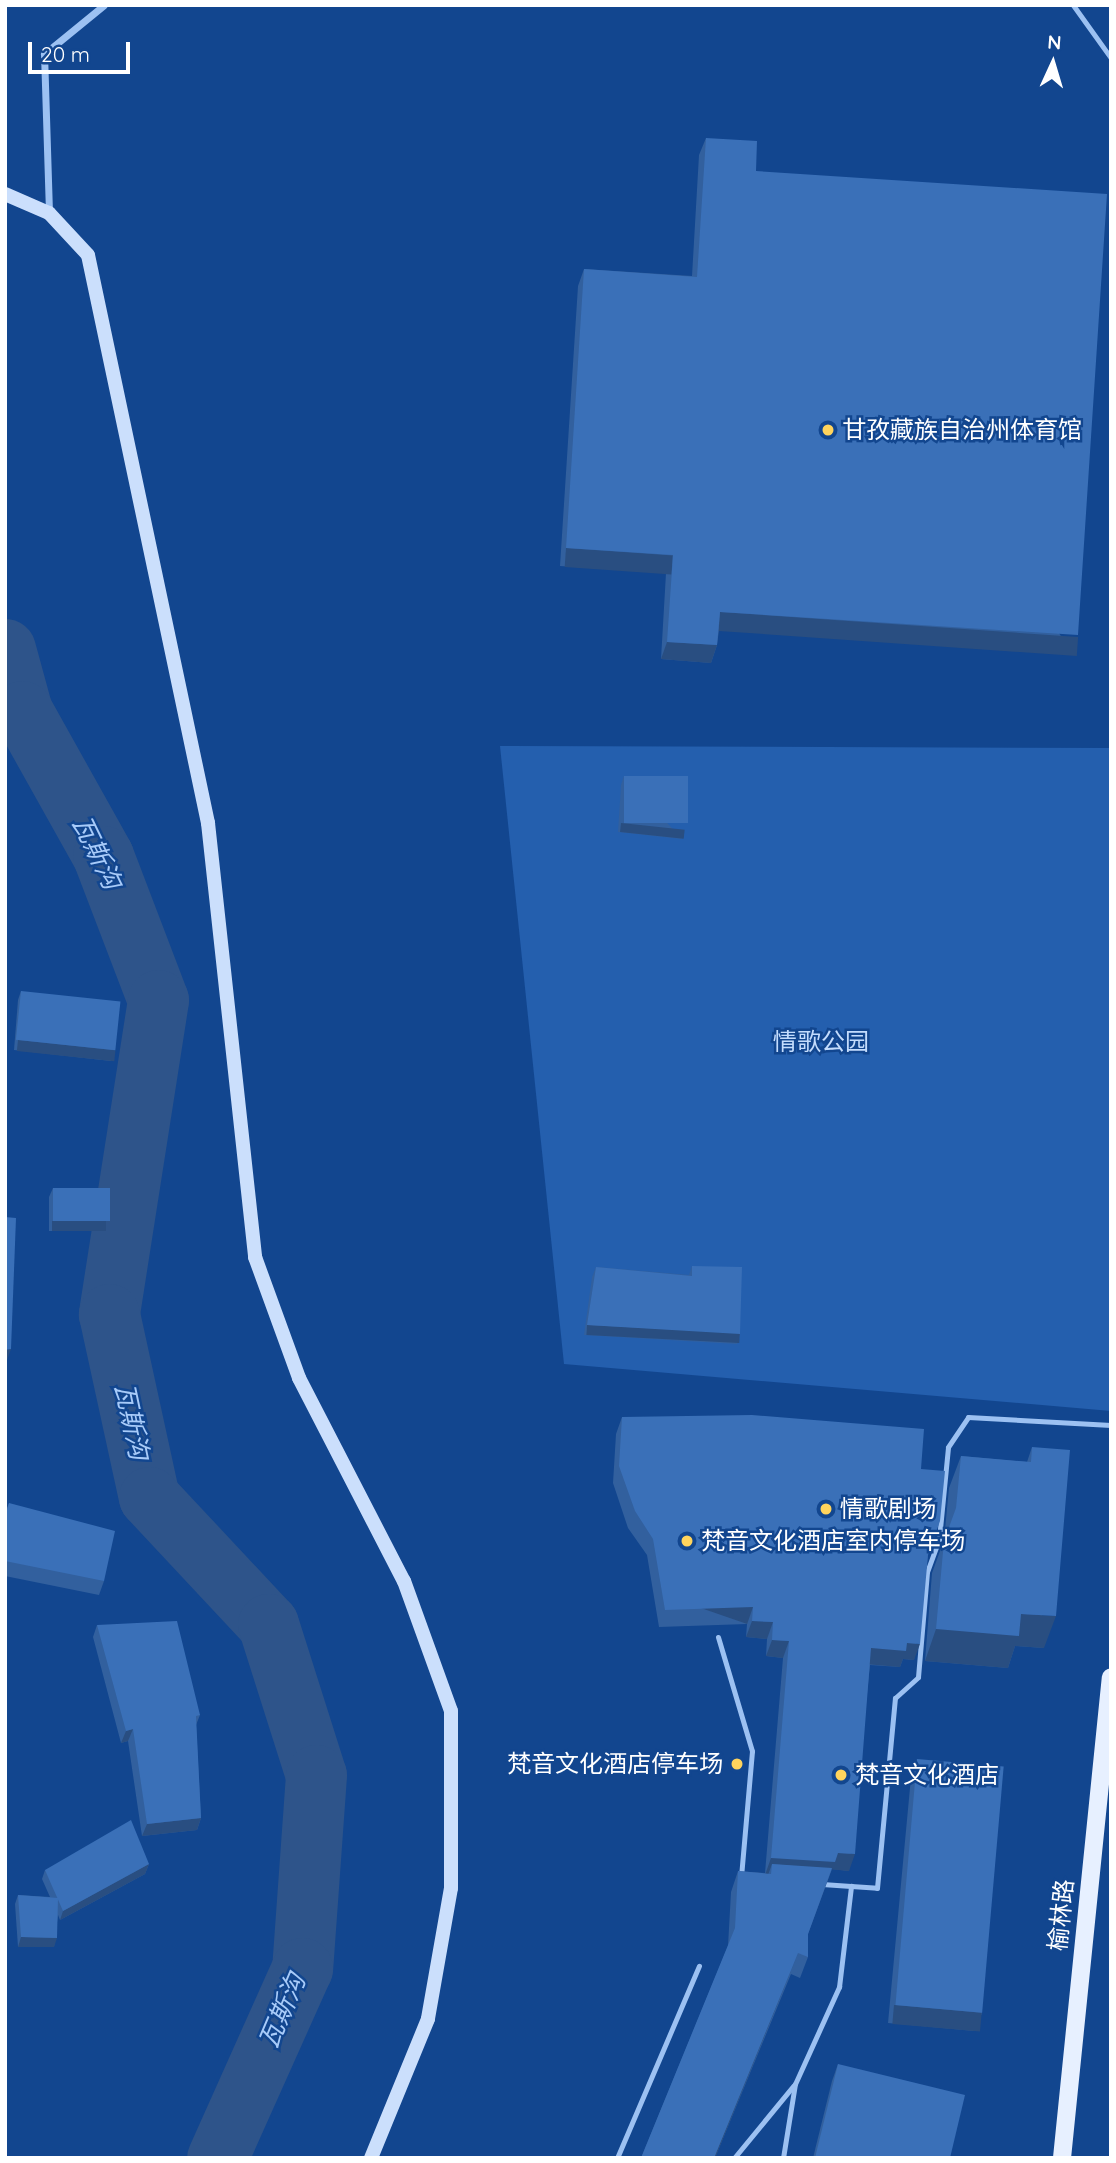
<!DOCTYPE html>
<html>
<head>
<meta charset="utf-8">
<style>
	body { margin:0 }
	#map { position:relative; width:1116px; height:2163px; overflow:hidden; background:#12468f; font-family:Quicksand,"Noto Sans SC",sans-serif }
	div>[style] { position:absolute }
	.green>* { inset:0; background:#245fae }
	.river>* { height:61px; margin:-30.5px; padding:0 30.5px; transform-origin:30.5px; border-radius:30.5px; background:#2e548a }
	.service>* { height:5px; margin:-2.5px; padding:0 2.5px; transform-origin:2.5px; border-radius:2.5px; background:#9cc1f2 }
	.minor>* { height:7px; margin:-3.5px; padding:0 3.5px; transform-origin:3.5px; border-radius:3.5px; background:#9cc1f2 }
	.secondary>* { height:14px; margin:-7px; padding:0 7px; transform-origin:7px; border-radius:7px; background:#cbdffc }
	.primary>* { height:18px; margin:-9px; padding:0 9px; transform-origin:9px; border-radius:9px; background:#e7f0ff }
	.wall>* { inset:0; background:#32609e }
	.shaded-wall>* { inset:0; background:#294e81; transform-origin:0 0 }
	.building>* { inset:0; background:#3a70b8; transform-origin:0 0 }
	.dots>* { width:19px; height:19px; translate:-50% -50%; box-sizing:border-box; border:4px solid #12468f; border-radius:50% }
	span { translate:-50% -50%; white-space:nowrap; text-align:center; line-height:1.15; -webkit-text-stroke:5px #12468f; paint-order:stroke }
	.poi-label { font-size:24px; color:#fff }
	.left { translate:0 -50%; text-align:left }
	.right { translate:-100% -50%; text-align:right }
	.park-label { font-size:24px; color:#c3dcfd }
	.street-label { font-size:24px; color:#fff }
	.water-label { font-size:26px; color:#a8cbf9; font-style:italic }
	.frame { position:absolute; inset:0; border:7px solid #fff; pointer-events:none }
	.north { position:absolute; left:1018px; top:28px; width:70px; height:70px; -webkit-text-stroke:5px #12468f; paint-order:stroke; rotate:4deg; font-size:19px; font-weight:700; line-height:28px; text-align:center; color:#fff }
	.north::after { content:''; display:block; margin:auto; width:24px; height:32px; background:#fff; clip-path:polygon(50% 0,100% 100%,50% 72%,0 100%) }
	.scale { position:absolute; left:28px; top:42px; width:102px; height:32px; box-sizing:border-box; border:4px solid #fff; border-top:0; padding-left:9px; font-size:21px; line-height:24px; white-space:nowrap; color:#fff; -webkit-text-stroke:5px #12468f; paint-order:stroke }
</style>
</head>
<body>
<div id="map">
	<div class="green">
		<i style="clip-path:polygon(500px 746px,1111px 748px,1111px 1411px,564px 1364px)"></i>
	</div>
	<div class="river">
		<i style="left:5px;top:649px;width:64px;rotate:74.7deg"></i>
		<i style="left:22px;top:711px;width:166px;rotate:60.8deg"></i>
		<i style="left:103px;top:856px;width:154px;rotate:69.1deg"></i>
		<i style="left:158px;top:1000px;width:318px;rotate:98.9deg"></i>
		<i style="left:109px;top:1314px;width:187px;rotate:77.7deg"></i>
		<i style="left:149px;top:1497px;width:174px;rotate:46.9deg"></i>
		<i style="left:268px;top:1624px;width:158px;rotate:72.4deg"></i>
		<i style="left:316px;top:1775px;width:194px;rotate:94.1deg"></i>
		<i style="left:302px;top:1968px;width:208px;rotate:114.1deg"></i>
	</div>
	<div class="service">
		<i style="left:1073px;top:5px;width:65px;rotate:54.4deg"></i>
		<i style="left:718px;top:1637px;width:119px;rotate:73.4deg"></i>
		<i style="left:752px;top:1751px;width:125px;rotate:95deg"></i>
		<i style="left:822px;top:1884px;width:29px;rotate:4deg"></i>
		<i style="left:617px;top:2158px;width:209px;rotate:-66.9deg"></i>
		<i style="left:734px;top:2158px;width:94px;rotate:-50.6deg"></i>
		<i style="left:783px;top:2158px;width:75px;rotate:-80.8deg"></i>
		<i style="left:795px;top:2084px;width:107px;rotate:-65.6deg"></i>
		<i style="left:839px;top:1987px;width:102px;rotate:-83.2deg"></i>
		<i style="left:851px;top:1886px;width:26px;rotate:4deg"></i>
		<i style="left:877px;top:1888px;width:191px;rotate:-84.6deg"></i>
		<i style="left:895px;top:1698px;width:31px;rotate:-42deg"></i>
		<i style="left:918px;top:1677px;width:105px;rotate:-85.1deg"></i>
		<i style="left:927px;top:1572px;width:35px;rotate:-70deg"></i>
		<i style="left:939px;top:1539px;width:92px;rotate:-84.4deg"></i>
		<i style="left:948px;top:1447px;width:36px;rotate:-56deg"></i>
		<i style="left:968px;top:1417px;width:143px;rotate:3.2deg"></i>
	</div>
	<div class="minor">
		<i style="left:49px;top:212px;width:158px;rotate:-91.8deg"></i>
		<i style="left:44px;top:54px;width:77px;rotate:-39.2deg"></i>
	</div>
	<div class="secondary">
		<i style="left:5px;top:194px;width:48px;rotate:23.4deg"></i>
		<i style="left:49px;top:213px;width:57px;rotate:47.1deg"></i>
		<i style="left:88px;top:255px;width:581px;rotate:78.07deg"></i>
		<i style="left:208px;top:823px;width:437px;rotate:83.8deg"></i>
		<i style="left:255px;top:1257px;width:129px;rotate:70deg"></i>
		<i style="left:299px;top:1378px;width:229px;rotate:62.7deg"></i>
		<i style="left:404px;top:1581px;width:138px;rotate:70.1deg"></i>
		<i style="left:451px;top:1711px;width:177px;rotate:90deg"></i>
		<i style="left:451px;top:1888px;width:133px;rotate:100deg"></i>
		<i style="left:428px;top:2019px;width:150px;rotate:112.3deg"></i>
	</div>
	<div class="primary">
		<i style="left:1062px;top:2158px;width:483px;rotate:-84.2deg"></i>
	</div>
	<div class="wall">
		<i style="clip-path:polygon(706px 138px,756px 171px,1072px 653px,719px 630px,717px 645px,711px 663px,661px 659px,666px 573px,560px 566px,578px 286px,584px 269px,692px 276px,699px 155px)"></i>
		<i style="clip-path:polygon(624px 776px,682px 839px,618px 832px,621px 785px)"></i>
		<i style="clip-path:polygon(21px 991px,115px 1051px,111px 1061px,14px 1050px,18px 1000px)"></i>
		<i style="clip-path:polygon(53px 1188px,103px 1231px,49px 1231px,49px 1197px)"></i>
		<i style="clip-path:polygon(692px 1266px,740px 1334px,737px 1344px,584px 1335px,592px 1277px,596px 1267px,689px 1275px)"></i>
		<i style="clip-path:polygon(622px 1417px,921px 1469px,928px 1555px,914px 1660px,903px 1659px,900px 1667px,870px 1665px,849px 1871px,832px 1869px,808px 1934px,808px 1957px,800px 1978px,791px 1974px,715px 2158px,641px 2158px,728px 1946px,731px 1892px,738px 1871px,765px 1873px,783px 1658px,766px 1656px,767px 1639px,746px 1637px,747px 1624px,659px 1627px,647px 1555px,628px 1528px,613px 1483px,616px 1434px)"></i>
		<i style="clip-path:polygon(1032px 1447px,1044px 1648px,1015px 1646px,1008px 1668px,925px 1661px,932px 1573px,944px 1540px,949px 1488px,961px 1456px,1027px 1462px)"></i>
		<i style="clip-path:polygon(9px 1503px,104px 1581px,99px 1595px,5px 1576px,5px 1513px)"></i>
		<i style="clip-path:polygon(97px 1625px,200px 1715px,196px 1725px,201px 1818px,197px 1830px,142px 1836px,128px 1741px,121px 1743px,93px 1637px)"></i>
		<i style="clip-path:polygon(917px 1759px,982px 2013px,975px 2031px,888px 2023px,911px 1777px)"></i>
		<i style="clip-path:polygon(149px 1864px,145px 1874px,60px 1920px,58px 1915px,54px 1947px,18px 1947px,15px 1904px,18px 1895px,50px 1897px,42px 1879px,45px 1870px)"></i>
		<i style="clip-path:polygon(838px 2064px,950px 2158px,813px 2158px,832px 2081px)"></i>
	</div>
	<div class="shaded-wall">
		<i style="left:566px;top:548px;width:107px;height:19px;rotate:4deg"></i>
		<i style="left:720px;top:612px;width:359px;height:19px;rotate:4deg"></i>
		<i style="clip-path:polygon(667px 642px,717px 645px,711px 663px,661px 659px)"></i>
		<i style="left:621px;top:823px;width:64px;height:9px;rotate:6deg"></i>
		<i style="left:18px;top:1040px;width:98px;height:11px;rotate:6deg"></i>
		<i style="left:52px;top:1221px;width:54px;height:10px"></i>
		<i style="left:587px;top:1325px;width:153px;height:10px;rotate:3deg"></i>
		<i style="clip-path:polygon(11px 1349px,6px 1363px,5px 1363px,5px 1350px)"></i>
		<i style="left:753px;top:1607px;width:18px;height:88px;rotate:109deg"></i>
		<i style="clip-path:polygon(1021px 1614px,1056px 1616px,1044px 1648px,1015px 1646px,1008px 1668px,925px 1661px,936px 1629px)"></i>
		<i style="clip-path:polygon(752px 1621px,773px 1622px,767px 1639px,746px 1637px)"></i>
		<i style="clip-path:polygon(772px 1640px,789px 1641px,783px 1658px,766px 1656px)"></i>
		<i style="clip-path:polygon(907px 1643px,920px 1644px,914px 1660px,903px 1659px,900px 1667px,865px 1664px,871px 1648px)"></i>
		<i style="clip-path:polygon(133px 1729px,128px 1741px,121px 1743px,126px 1731px)"></i>
		<i style="clip-path:polygon(201px 1818px,197px 1830px,142px 1836px,147px 1824px)"></i>
		<i style="clip-path:polygon(838px 1853px,855px 1854px,849px 1871px,772px 1864px,768px 1875px,765px 1875px,771px 1858px)"></i>
		<i style="clip-path:polygon(149px 1864px,145px 1874px,60px 1920px,63px 1911px)"></i>
		<i style="clip-path:polygon(21px 1937px,57px 1938px,54px 1947px,18px 1947px)"></i>
		<i style="clip-path:polygon(798px 1953px,715px 2158px,714px 2158px)"></i>
		<i style="left:894px;top:2005px;width:88px;height:19px;rotate:5deg"></i>
	</div>
	<div class="building">
		<i style="clip-path:polygon(706px 138px,757px 141px,756px 171px,1107px 194px,1078px 635px,720px 612px,717px 645px,667px 642px,673px 555px,566px 548px,584px 269px,697px 277px)"></i>
		<i style="left:624px;top:776px;width:64px;height:47px"></i>
		<i style="left:21px;top:991px;width:100px;height:49px;rotate:6deg"></i>
		<i style="left:53px;top:1188px;width:57px;height:33px"></i>
		<i style="clip-path:polygon(5px 1217px,16px 1218px,11px 1349px,5px 1350px)"></i>
		<i style="clip-path:polygon(692px 1266px,742px 1267px,740px 1334px,587px 1325px,596px 1267px,692px 1276px)"></i>
		<i style="clip-path:polygon(752px 1415px,924px 1429px,921px 1469px,945px 1471px,940px 1521px,928px 1555px,920px 1644px,907px 1643px,906px 1651px,871px 1648px,855px 1854px,838px 1853px,835px 1862px,771px 1858px,789px 1641px,772px 1640px,773px 1622px,752px 1621px,753px 1607px,665px 1610px,653px 1539px,635px 1511px,619px 1466px,622px 1417px)"></i>
		<i style="clip-path:polygon(1032px 1447px,1070px 1450px,1056px 1616px,1021px 1614px,1019px 1636px,936px 1629px,944px 1541px,956px 1508px,961px 1456px,1031px 1462px)"></i>
		<i style="clip-path:polygon(9px 1503px,115px 1531px,104px 1581px,5px 1561px,5px 1517px)"></i>
		<i style="clip-path:polygon(177px 1621px,200px 1715px,196px 1716px,201px 1818px,147px 1824px,133px 1729px,126px 1731px,97px 1625px)"></i>
		<i style="left:917px;top:1759px;width:87px;height:247px;rotate:5deg"></i>
		<i style="clip-path:polygon(131px 1820px,149px 1864px,63px 1911px,45px 1870px)"></i>
		<i style="clip-path:polygon(772px 1864px,832px 1868px,808px 1934px,808px 1957px,798px 1953px,714px 2158px,641px 2158px,735px 1928px,738px 1871px,771px 1874px)"></i>
		<i style="clip-path:polygon(18px 1895px,58px 1898px,57px 1938px,21px 1937px)"></i>
		<i style="clip-path:polygon(838px 2064px,965px 2095px,950px 2158px,815px 2158px)"></i>
	</div>
	<div class="dots">
		<i style="left:828px;top:430px;background:#ffd45d"></i>
		<i style="left:826px;top:1509px;background:#ffd45d"></i>
		<i style="left:687px;top:1541px;background:#ffd45d"></i>
		<i style="left:737px;top:1764px;background:#ffd45d"></i>
		<i style="left:841px;top:1775px;background:#ffd45d"></i>
	</div>
	<div class="poi-label">
		<span class="left" style="left:842px;top:430px">甘孜藏族自治州体育馆</span>
		<span class="left" style="left:840px;top:1509px">情歌剧场</span>
		<span class="left" style="left:701px;top:1541px">梵音文化酒店室内停车场</span>
		<span class="right" style="left:723px;top:1764px">梵音文化酒店停车场</span>
		<span class="left" style="left:855px;top:1775px">梵音文化酒店</span>
	</div>
	<div class="park-label">
		<span style="left:821px;top:1042px">情歌公园</span>
	</div>
	<div class="street-label">
		<span style="left:1061px;top:1915px;rotate:-84deg">榆林路</span>
	</div>
	<div class="water-label">
		<span style="left:97px;top:852px;rotate:64deg">瓦斯沟</span>
		<span style="left:132px;top:1421px;rotate:78deg">瓦斯沟</span>
		<span style="left:282px;top:2011px;rotate:-67deg">瓦斯沟</span>
	</div>
	<div class="frame"></div>
	<div class="north">N</div>
	<div class="scale">20 m</div>
</div>
</body>
</html>
